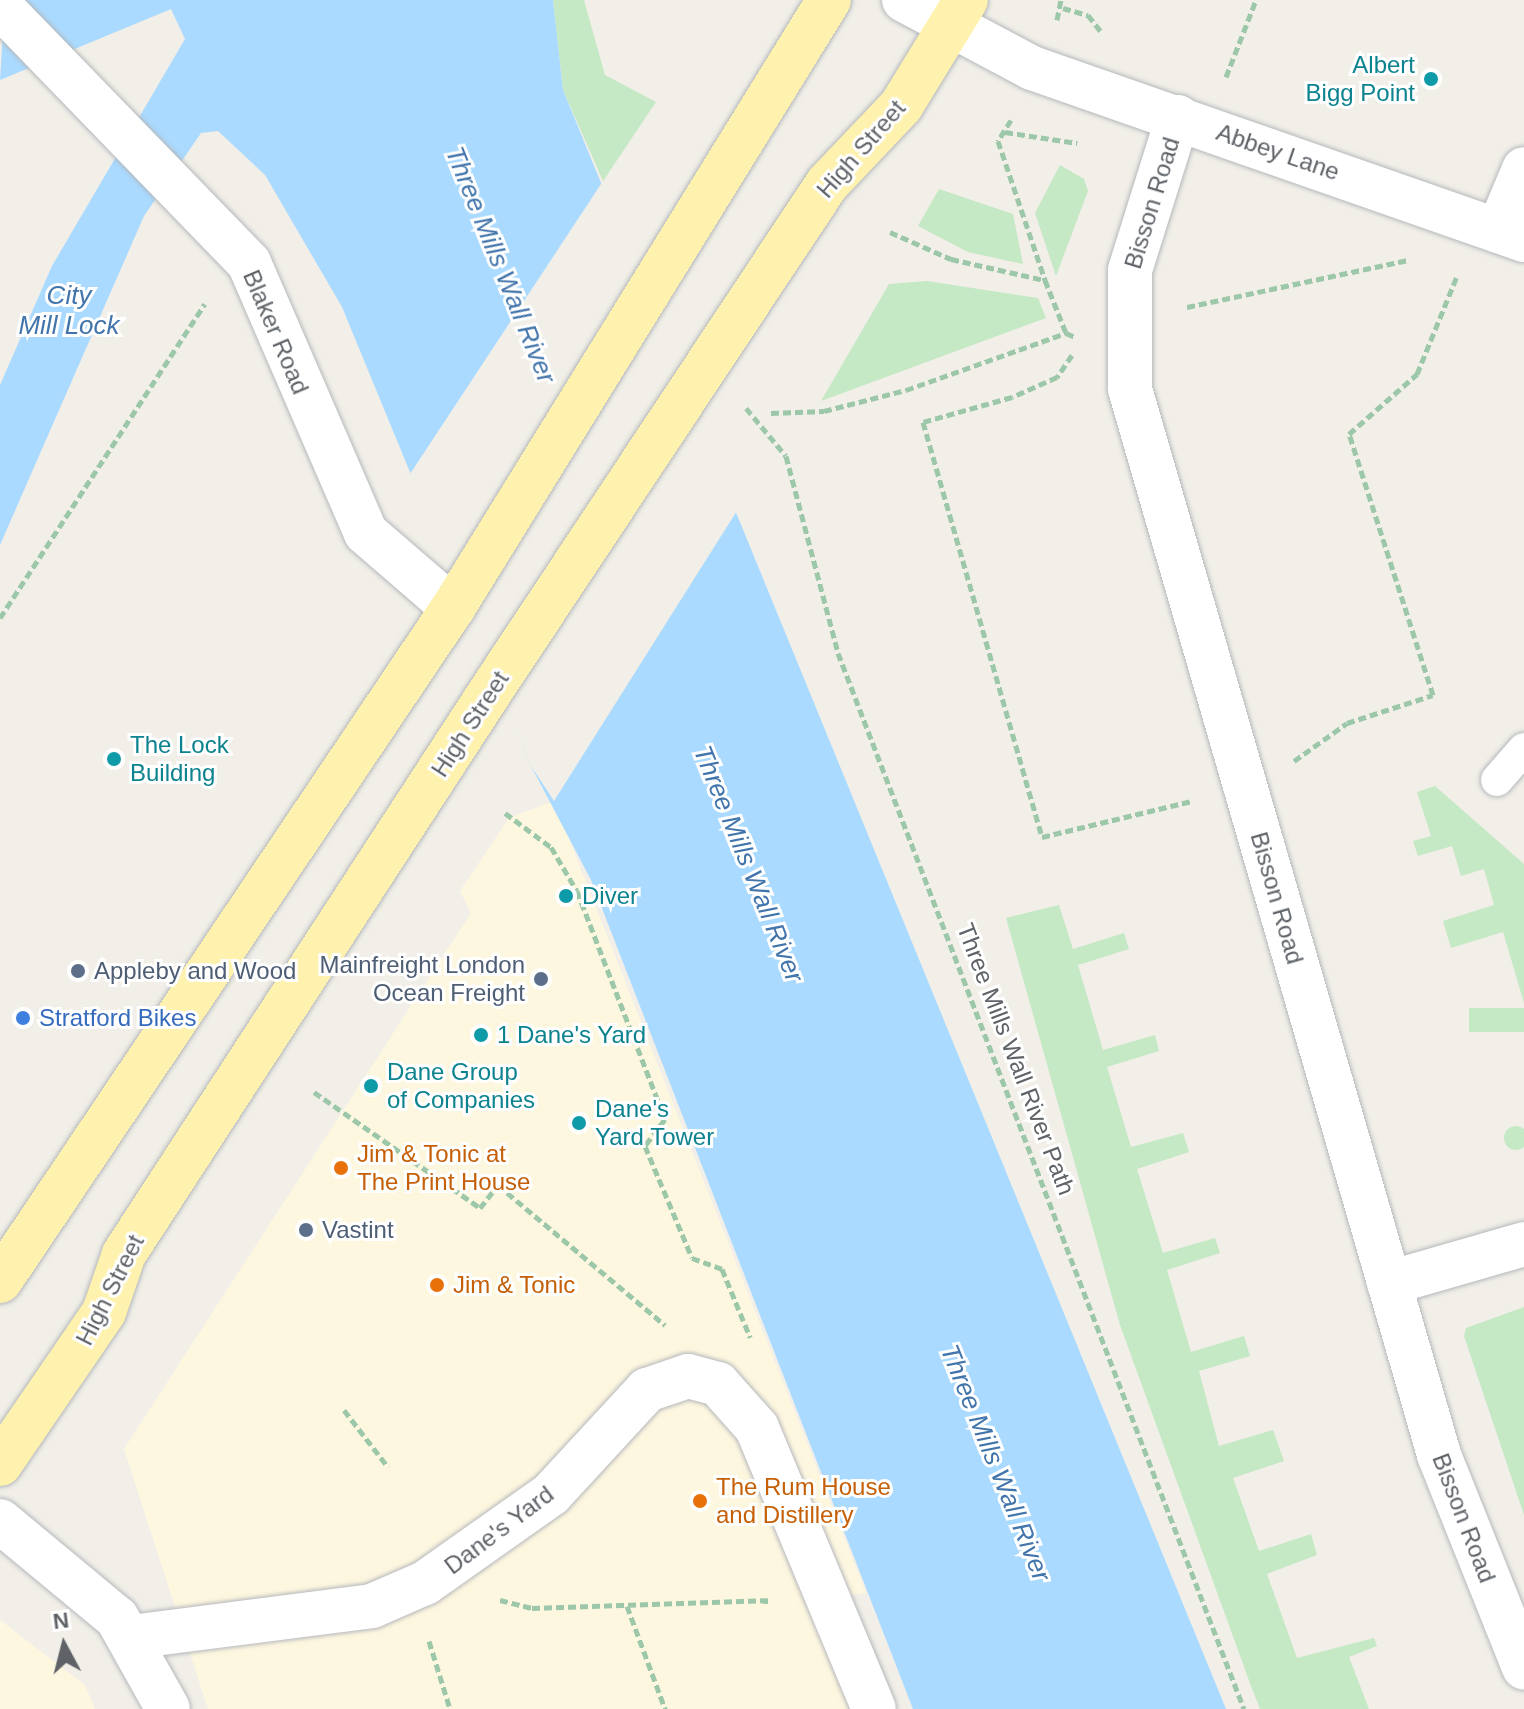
<!DOCTYPE html>
<html>
<head>
<meta charset="utf-8">
<style>
	body { margin:0 }
	#map { position:relative; width:1524px; height:1709px; overflow:hidden; background:#f1efe8; font-family:Helvetica,sans-serif }
	div>[style] { position:absolute }
	.commercial>* { inset:0; background:#fef7e0 }
	.green>* { inset:0; background:#c5e8c5; transform-origin:0 0 }
	.round { border-radius:50% }
	.water>* { inset:0; background:#aadaff }
	.pier>* { inset:0; background:#f1efe8 }
	.path>* { height:5px; margin-top:-2.5px; transform-origin:0; background:repeating-linear-gradient(90deg,#9cc7a9 0 8px,transparent 0 12px) }
	.roads { filter:drop-shadow(0 0 2px #b5b8bc) drop-shadow(0 0 2px #b5b8bc) }
	.service>* { height:32px; margin:-16px; padding:0 16px; transform-origin:16px; border-radius:16px; background:#fff }
	.pedestrian>* { height:44px; margin:-22px; padding:0 22px; transform-origin:22px; border-radius:22px; background:#fff }
	.minor>* { height:44px; margin:-22px; padding:0 22px; transform-origin:22px; border-radius:22px; background:#fff }
	.primary>* { height:44px; margin:-22px; padding:0 22px; transform-origin:22px; border-radius:22px; background:#fff2af }
	.dots>* { width:22px; height:22px; translate:-50% -50%; box-sizing:border-box; border:4px solid #fff; border-radius:50% }
	span { translate:-50% -50%; white-space:nowrap; text-align:center; line-height:1.15; -webkit-text-stroke:6px #fff; paint-order:stroke }
	.culture-label { font-size:24px; color:#0d838f }
	.right { translate:-100% -50%; text-align:right }
	.left { translate:0 -50%; text-align:left }
	.street-label { font-size:24px; color:#5f6368 }
	.service-label { font-size:24px; color:#4e5e75 }
	.shop-label { font-size:24px; color:#366cbe }
	.food-label { font-size:24px; color:#c56008 }
	.water-label { font-size:26px; color:#4174aa; font-style:italic }
	.north { position:absolute; left:24px; top:1605px; width:80px; height:80px; -webkit-text-stroke:6px #fff; paint-order:stroke; rotate:353deg; font-size:22px; font-weight:700; line-height:32px; text-align:center; color:#5f6368 }
	.north::after { content:''; display:block; margin:auto; width:28px; height:36px; background:#5f6368; clip-path:polygon(50% 0,100% 100%,50% 72%,0 100%) }
</style>
</head>
<body>
<div id="map">
	<div class="commercial">
		<i style="clip-path:polygon(554px 801px,866px 1593px,828px 1598px,874px 1709px,208px 1709px,124px 1449px,471px 913px,460px 891px,509px 818px)"></i>
		<i style="clip-path:polygon(0 1620px,85px 1685px,95px 1709px,0 1709px)"></i>
	</div>
	<div class="green">
		<i style="clip-path:polygon(553px 0,584px 0,605px 75px,656px 102px,603px 181px,563px 90px)"></i>
		<i style="clip-path:polygon(1060px 165px,1084px 179px,1088px 191px,1056px 276px,1035px 213px)"></i>
		<i style="clip-path:polygon(939px 189px,1013px 214px,1023px 264px,968px 252px,918px 226px)"></i>
		<i style="clip-path:polygon(927px 281px,1038px 298px,1046px 318px,821px 401px,889px 284px)"></i>
		<i style="clip-path:polygon(1435px 786px,1524px 864px,1524px 1003px,1503px 932px,1451px 948px,1443px 921px,1494px 905px,1484px 869px,1461px 876px,1452px 846px,1418px 856px,1413px 841px,1431px 836px,1417px 792px)"></i>
		<i style="clip-path:polygon(1059px 905px,1073px 949px,1124px 933px,1129px 949px,1078px 965px,1103px 1050px,1155px 1035px,1159px 1051px,1107px 1067px,1131px 1147px,1183px 1133px,1189px 1152px,1137px 1169px,1163px 1253px,1215px 1238px,1220px 1253px,1167px 1270px,1191px 1352px,1244px 1336px,1250px 1356px,1199px 1371px,1219px 1446px,1273px 1430px,1284px 1461px,1233px 1478px,1259px 1551px,1311px 1534px,1317px 1555px,1267px 1574px,1297px 1658px,1374px 1638px,1377px 1646px,1349px 1657px,1369px 1709px,1260px 1709px,1251px 1686px,1120px 1325px,1006px 918px)"></i>
		<i style="left:1524px;top:1008px;width:24px;height:55px;rotate:90deg"></i>
		<i class="round" style="left:1504px;top:1126px;width:24px;height:24px"></i>
		<i style="clip-path:polygon(1524px 1307px,1524px 1515px,1464px 1336px,1466px 1328px)"></i>
	</div>
	<div class="water">
		<i style="clip-path:polygon(5px 0,553px 0,563px 90px,1226px 1709px,913px 1709px,591px 880px,531px 766px,342px 307px,265px 175px,218px 131px,201px 133px,144px 216px,0 545px,0 385px,52px 266px,185px 39px,171px 9px,0 80px)"></i>
	</div>
	<div class="pier">
		<i style="clip-path:polygon(603px 181px,740px 506px,554px 801px,531px 766px,408px 477px)"></i>
	</div>
	<div class="path">
		<i style="left:1063px;top:8px;width:26px;rotate:16deg"></i>
		<i style="left:1088px;top:15px;width:23px;rotate:52deg"></i>
		<i style="left:1057px;top:20px;width:20px;rotate:-79deg"></i>
		<i style="left:1226px;top:77px;width:83px;rotate:-68.7deg"></i>
		<i style="left:1011px;top:120px;width:25px;rotate:122deg"></i>
		<i style="left:998px;top:141px;width:147px;rotate:71.3deg"></i>
		<i style="left:1045px;top:280px;width:57px;rotate:68.4deg"></i>
		<i style="left:1066px;top:333px;width:10px;rotate:24deg"></i>
		<i style="left:1005px;top:132px;width:73px;rotate:8.7deg"></i>
		<i style="left:890px;top:232px;width:67px;rotate:23.9deg"></i>
		<i style="left:951px;top:259px;width:95px;rotate:12.7deg"></i>
		<i style="left:1187px;top:307px;width:226px;rotate:-12deg"></i>
		<i style="left:1072px;top:355px;width:27px;rotate:124deg"></i>
		<i style="left:1057px;top:377px;width:49px;rotate:156deg"></i>
		<i style="left:1012px;top:397px;width:92px;rotate:164.3deg"></i>
		<i style="left:923px;top:422px;width:432px;rotate:74deg"></i>
		<i style="left:1042px;top:837px;width:154px;rotate:-13.5deg"></i>
		<i style="left:746px;top:408px;width:62px;rotate:50.2deg"></i>
		<i style="left:786px;top:456px;width:204px;rotate:75.2deg"></i>
		<i style="left:838px;top:653px;width:1131px;rotate:68.97deg"></i>
		<i style="left:771px;top:413px;width:53px;rotate:-2.2deg"></i>
		<i style="left:824px;top:411px;width:85px;rotate:-14.4deg"></i>
		<i style="left:906px;top:390px;width:170px;rotate:-19.6deg"></i>
		<i style="left:0;top:618px;width:375px;rotate:-56.9deg"></i>
		<i style="left:1294px;top:761px;width:65px;rotate:-35.6deg"></i>
		<i style="left:1347px;top:723px;width:90px;rotate:-18deg"></i>
		<i style="left:1433px;top:695px;width:274px;rotate:-107.8deg"></i>
		<i style="left:1349px;top:434px;width:91px;rotate:-41.4deg"></i>
		<i style="left:1417px;top:374px;width:106px;rotate:-67.8deg"></i>
		<i style="left:505px;top:813px;width:57px;rotate:36.5deg"></i>
		<i style="left:551px;top:847px;width:51px;rotate:59.4deg"></i>
		<i style="left:577px;top:891px;width:244px;rotate:68.9deg"></i>
		<i style="left:665px;top:1119px;width:34px;rotate:127deg"></i>
		<i style="left:645px;top:1146px;width:121px;rotate:67.2deg"></i>
		<i style="left:692px;top:1258px;width:32px;rotate:20deg"></i>
		<i style="left:722px;top:1269px;width:74px;rotate:67.6deg"></i>
		<i style="left:314px;top:1092px;width:203px;rotate:34.9deg"></i>
		<i style="left:480px;top:1208px;width:29px;rotate:-52deg"></i>
		<i style="left:498px;top:1185px;width:218px;rotate:40deg"></i>
		<i style="left:344px;top:1410px;width:72px;rotate:52.3deg"></i>
		<i style="left:500px;top:1600px;width:33px;rotate:14deg"></i>
		<i style="left:532px;top:1608px;width:237px;rotate:-1.9deg"></i>
		<i style="left:627px;top:1606px;width:110px;rotate:69.7deg"></i>
		<i style="left:429px;top:1641px;width:71px;rotate:72.8deg"></i>
	</div>
	<div class="roads">
		<div class="service">
			<i style="left:1497px;top:780px;width:41px;rotate:-48.9deg"></i>
		</div>
		<div class="pedestrian">
			<i style="left:131px;top:1637px;width:243px;rotate:-7.3deg"></i>
			<i style="left:372px;top:1606px;width:58px;rotate:-23.5deg"></i>
			<i style="left:425px;top:1583px;width:154px;rotate:-35.2deg"></i>
			<i style="left:551px;top:1494px;width:142px;rotate:-47.3deg"></i>
			<i style="left:647px;top:1390px;width:43px;rotate:-18.9deg"></i>
			<i style="left:688px;top:1376px;width:31px;rotate:15deg"></i>
			<i style="left:718px;top:1384px;width:59px;rotate:48.4deg"></i>
			<i style="left:757px;top:1428px;width:304px;rotate:67.4deg"></i>
		</div>
		<div class="minor">
			<i style="left:904px;top:0;width:145px;rotate:28deg"></i>
			<i style="left:1032px;top:68px;width:521px;rotate:19.27deg"></i>
			<i style="left:0;top:6px;width:358px;rotate:45.9deg"></i>
			<i style="left:249px;top:263px;width:294px;rotate:66.6deg"></i>
			<i style="left:366px;top:533px;width:115px;rotate:40.8deg"></i>
			<i style="left:1178px;top:117px;width:160px;rotate:107.4deg"></i>
			<i style="left:1130px;top:270px;width:119px;rotate:90deg"></i>
			<i style="left:1130px;top:389px;width:1110px;rotate:73.83deg"></i>
			<i style="left:1439px;top:1455px;width:229px;rotate:68.2deg"></i>
			<i style="left:1498px;top:231px;width:67px;rotate:-67.2deg"></i>
			<i style="left:1389px;top:1283px;width:141px;rotate:-16.1deg"></i>
			<i style="left:0;top:1521px;width:152px;rotate:39.7deg"></i>
			<i style="left:117px;top:1618px;width:104px;rotate:60.7deg"></i>
		</div>
		<div class="primary">
			<i style="left:0;top:1281px;width:811px;rotate:-56.06deg"></i>
			<i style="left:453px;top:608px;width:715px;rotate:-58.27deg"></i>
			<i style="left:0;top:1464px;width:184px;rotate:-55.6deg"></i>
			<i style="left:104px;top:1312px;width:61px;rotate:-71deg"></i>
			<i style="left:124px;top:1254px;width:681px;rotate:-56.92deg"></i>
			<i style="left:496px;top:683px;width:599px;rotate:-56.44deg"></i>
			<i style="left:827px;top:184px;width:108px;rotate:-46.5deg"></i>
			<i style="left:901px;top:106px;width:124px;rotate:-58.5deg"></i>
		</div>
	</div>
	<div class="dots">
		<i style="left:1431px;top:79px;background:#0f9aa8"></i>
		<i style="left:114px;top:759px;background:#0f9aa8"></i>
		<i style="left:566px;top:896px;background:#0f9aa8"></i>
		<i style="left:78px;top:971px;background:#5c6f8a"></i>
		<i style="left:541px;top:979px;background:#5c6f8a"></i>
		<i style="left:23px;top:1018px;background:#3f7fe0"></i>
		<i style="left:481px;top:1035px;background:#0f9aa8"></i>
		<i style="left:371px;top:1086px;background:#0f9aa8"></i>
		<i style="left:579px;top:1123px;background:#0f9aa8"></i>
		<i style="left:341px;top:1168px;background:#e8710a"></i>
		<i style="left:306px;top:1230px;background:#5c6f8a"></i>
		<i style="left:437px;top:1285px;background:#e8710a"></i>
		<i style="left:700px;top:1501px;background:#e8710a"></i>
	</div>
	<div class="culture-label">
		<span class="right" style="left:1415px;top:79px">Albert<br>Bigg Point</span>
		<span class="left" style="left:130px;top:759px">The Lock<br>Building</span>
		<span class="left" style="left:582px;top:896px">Diver</span>
		<span class="left" style="left:497px;top:1035px">1 Dane's Yard</span>
		<span class="left" style="left:387px;top:1086px">Dane Group<br>of Companies</span>
		<span class="left" style="left:595px;top:1123px">Dane's<br>Yard Tower</span>
	</div>
	<div class="street-label">
		<span style="left:861px;top:149px;rotate:-49deg">High Street</span>
		<span style="left:1278px;top:152px;rotate:19deg">Abbey Lane</span>
		<span style="left:1152px;top:203px;rotate:-73deg">Bisson Road</span>
		<span style="left:276px;top:332px;rotate:67deg">Blaker Road</span>
		<span style="left:470px;top:724px;rotate:-57deg">High Street</span>
		<span style="left:1277px;top:898px;rotate:74deg">Bisson Road</span>
		<span style="left:1016px;top:1059px;rotate:69deg">Three Mills Wall River Path</span>
		<span style="left:110px;top:1290px;rotate:-63deg">High Street</span>
		<span style="left:1464px;top:1518px;rotate:69deg">Bisson Road</span>
		<span style="left:499px;top:1530px;rotate:-37deg">Dane's Yard</span>
	</div>
	<div class="service-label">
		<span class="right" style="left:525px;top:979px">Mainfreight London<br>Ocean Freight</span>
		<span class="left" style="left:94px;top:971px">Appleby and Wood</span>
		<span class="left" style="left:322px;top:1230px">Vastint</span>
	</div>
	<div class="shop-label">
		<span class="left" style="left:39px;top:1018px">Stratford Bikes</span>
	</div>
	<div class="food-label">
		<span class="left" style="left:357px;top:1168px">Jim &amp; Tonic at<br>The Print House</span>
		<span class="left" style="left:453px;top:1285px">Jim &amp; Tonic</span>
		<span class="left" style="left:716px;top:1501px">The Rum House<br>and Distillery</span>
	</div>
	<div class="water-label">
		<span style="left:500px;top:265px;rotate:68deg">Three Mills Wall River</span>
		<span style="left:69px;top:311px">City<br>Mill Lock</span>
		<span style="left:748px;top:864px;rotate:68deg">Three Mills Wall River</span>
		<span style="left:995px;top:1463px;rotate:68deg">Three Mills Wall River</span>
	</div>
	<div class="north">N</div>
</div>
</body>
</html>
